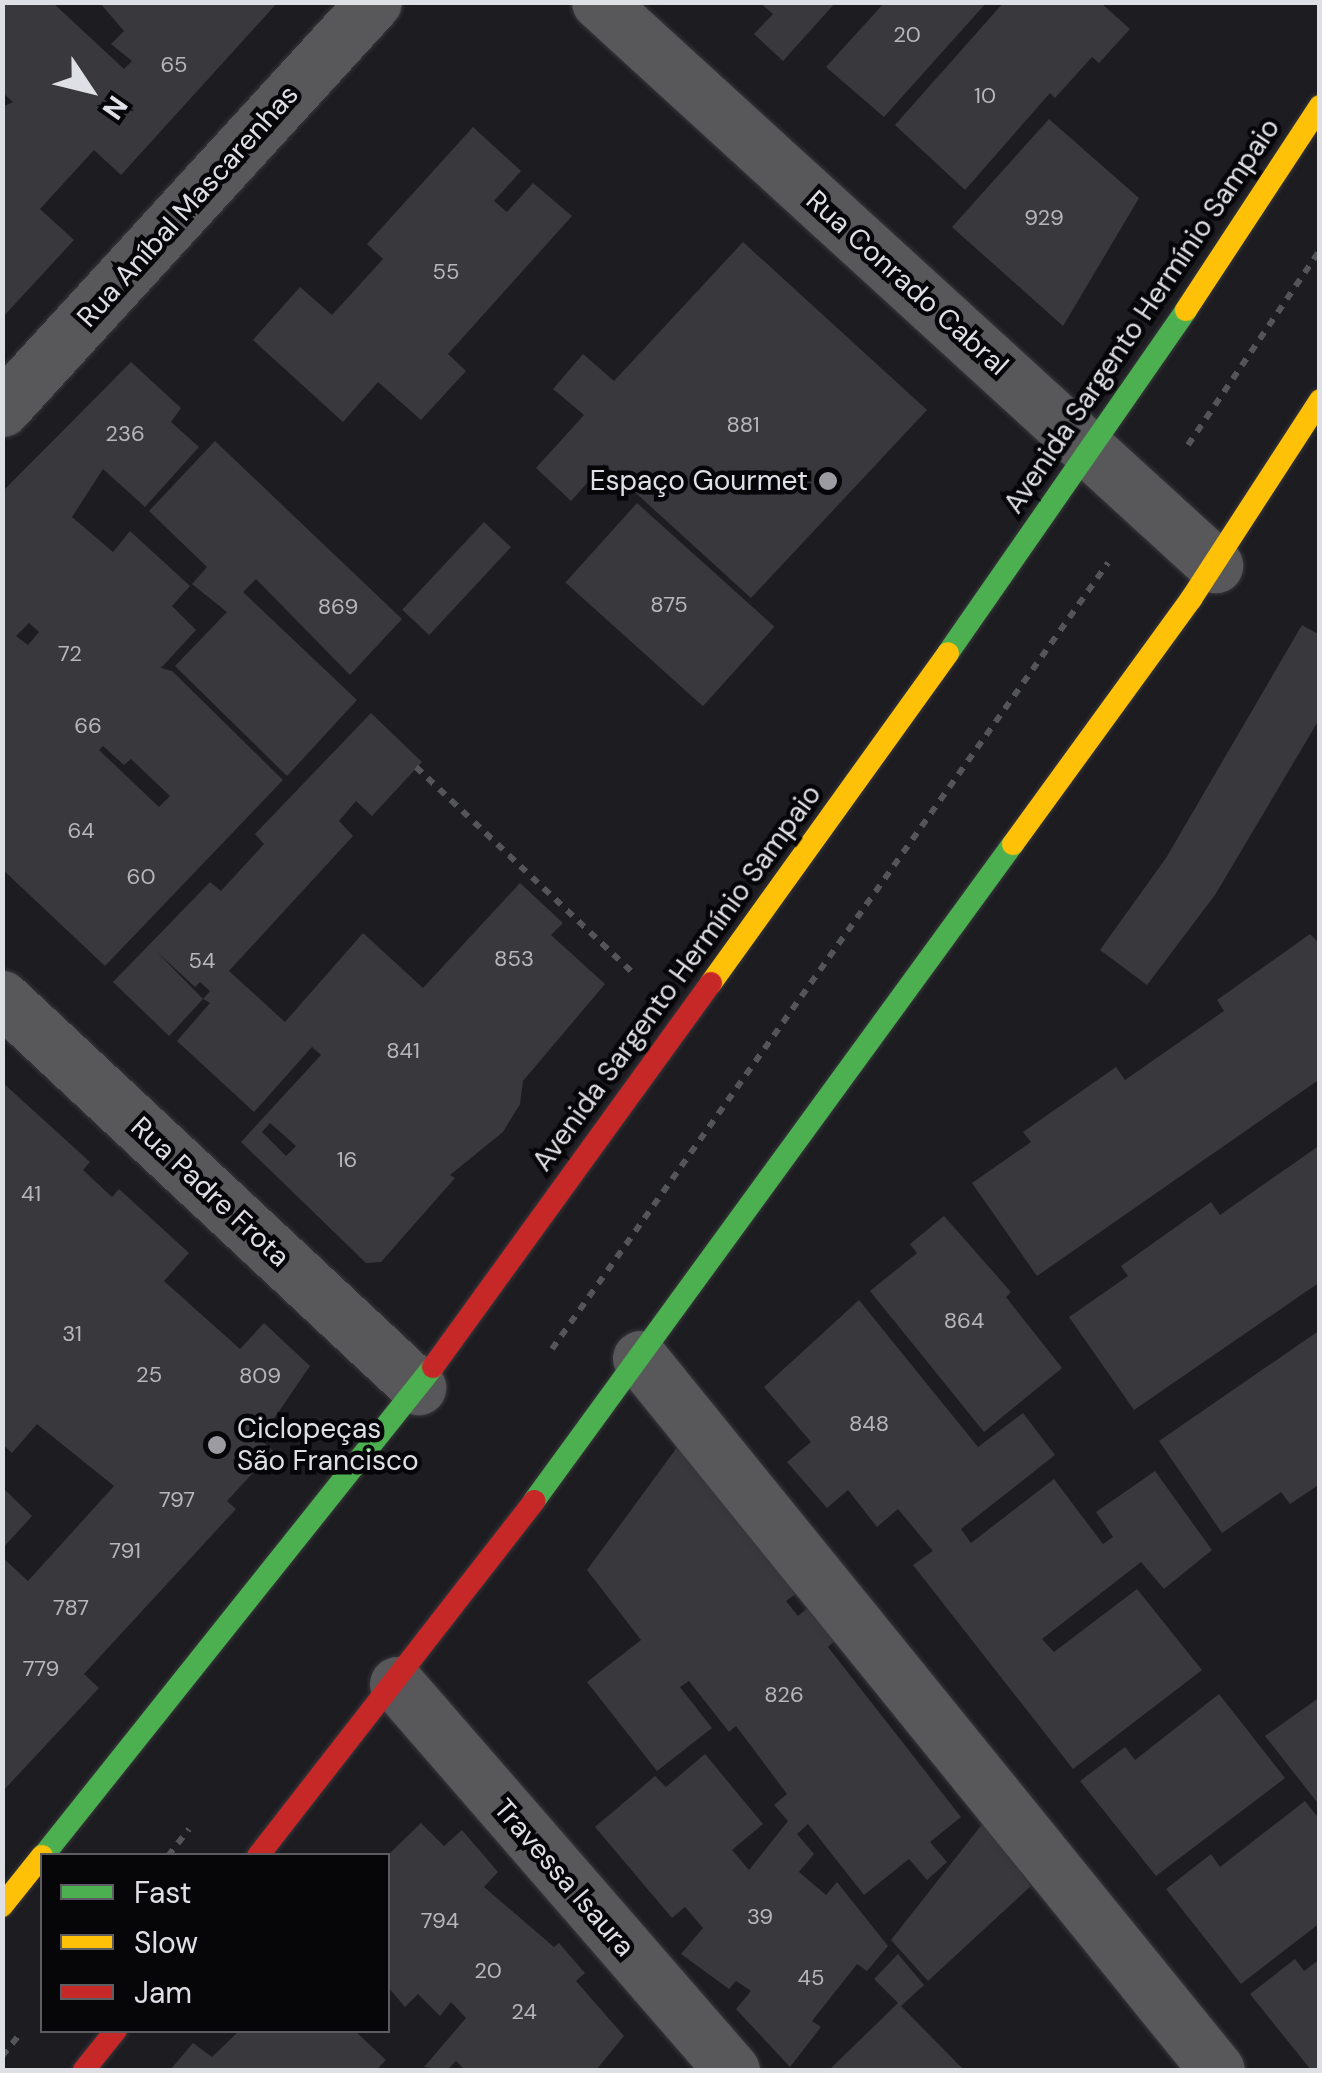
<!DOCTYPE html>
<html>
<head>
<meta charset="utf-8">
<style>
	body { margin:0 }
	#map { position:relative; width:1322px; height:2073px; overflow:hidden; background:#1c1c21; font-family:"DM Sans",sans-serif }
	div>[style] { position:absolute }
	.building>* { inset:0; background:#39393d; transform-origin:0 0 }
	.path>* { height:6px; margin-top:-3px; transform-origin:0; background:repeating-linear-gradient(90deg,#545558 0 8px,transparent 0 16px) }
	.roads { filter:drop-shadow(0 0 2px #36363b) drop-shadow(0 0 2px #36363b) }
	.street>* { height:55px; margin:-27.5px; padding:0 27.5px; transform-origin:27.5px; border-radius:27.5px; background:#58585b }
	.fast>* { height:22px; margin:-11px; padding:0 11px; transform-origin:11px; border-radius:11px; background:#4caf50 }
	.slow>* { height:22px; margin:-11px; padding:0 11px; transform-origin:11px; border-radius:11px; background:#ffc107 }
	.jam>* { height:22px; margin:-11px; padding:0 11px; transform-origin:11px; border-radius:11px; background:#c62828 }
	.dots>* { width:28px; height:28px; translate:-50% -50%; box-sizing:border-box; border:5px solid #060609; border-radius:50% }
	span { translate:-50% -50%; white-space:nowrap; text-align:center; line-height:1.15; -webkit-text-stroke:9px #060609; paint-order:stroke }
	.number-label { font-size:22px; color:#b6b6bc }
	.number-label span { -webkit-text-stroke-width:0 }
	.street-label { font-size:28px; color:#dfe0e6 }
	.poi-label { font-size:28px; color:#dfe0e6 }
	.right { translate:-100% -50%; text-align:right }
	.left { translate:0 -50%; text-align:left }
	.frame { position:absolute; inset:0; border:5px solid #dfe0e6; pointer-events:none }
	.legend { position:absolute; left:40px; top:1853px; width:350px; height:180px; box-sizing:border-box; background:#060609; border:2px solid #5d5d61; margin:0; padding:12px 18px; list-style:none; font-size:30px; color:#dfe0e6 }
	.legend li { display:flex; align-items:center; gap:20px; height:50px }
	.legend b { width:50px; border:2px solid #5d5d61 }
	.north { position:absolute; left:40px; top:40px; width:100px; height:100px; -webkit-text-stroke:8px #060609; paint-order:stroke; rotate:125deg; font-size:28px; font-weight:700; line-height:40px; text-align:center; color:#dfe0e6 }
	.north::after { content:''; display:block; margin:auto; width:35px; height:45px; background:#dfe0e6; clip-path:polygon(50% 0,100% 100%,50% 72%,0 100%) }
</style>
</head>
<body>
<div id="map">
	<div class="building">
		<i style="clip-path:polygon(2px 2px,52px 2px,124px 69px,132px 61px,111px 44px,124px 31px,99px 2px,278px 2px,121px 175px,94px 150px,40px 209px,74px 240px,2px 318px,2px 107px,13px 102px,2px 92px)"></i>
		<i style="clip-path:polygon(759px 2px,836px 2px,783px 61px,754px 34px,773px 14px)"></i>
		<i style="clip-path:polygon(885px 2px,987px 2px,884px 117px,826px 67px)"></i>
		<i style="clip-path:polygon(1004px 2px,1100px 2px,1130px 29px,1099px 63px,1092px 57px,1055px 98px,1050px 93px,965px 190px,895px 125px)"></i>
		<i style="clip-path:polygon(1049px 119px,1139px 198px,1063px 326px,952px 227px)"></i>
		<i style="clip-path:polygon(473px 127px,521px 171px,494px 201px,507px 212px,533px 183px,572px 216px,448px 354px,466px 371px,421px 420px,378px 382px,343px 422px,253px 340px,300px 287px,332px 315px,383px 259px,367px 244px)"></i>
		<i style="clip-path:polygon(743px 242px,927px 410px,751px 598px,604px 464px,571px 501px,536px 468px,584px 415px,553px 389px,583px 354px,614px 381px)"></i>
		<i style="clip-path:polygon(evenodd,131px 362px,181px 408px,171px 422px,199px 447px,145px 507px,103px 469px,72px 517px,113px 552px,130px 531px,190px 586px,172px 606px,196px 630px,161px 668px,172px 671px,283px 780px,105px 966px,2px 869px,2px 492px,131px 362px,29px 623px,39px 632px,28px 645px,16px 636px,29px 623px,131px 362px,103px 746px,124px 765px,131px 759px,170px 796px,159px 807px,99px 750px,103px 746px)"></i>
		<i style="clip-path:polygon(215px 441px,402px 619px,350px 675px,256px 579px,243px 592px,357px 700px,287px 776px,175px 666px,227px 612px,192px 584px,207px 567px,149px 511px)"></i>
		<i style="left:637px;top:503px;width:185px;height:107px;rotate:42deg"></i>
		<i style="left:484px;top:522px;width:37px;height:120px;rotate:43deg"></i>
		<i style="clip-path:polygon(1302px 625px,1320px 635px,1320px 718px,1215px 895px,1147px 985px,1100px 950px,1166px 858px)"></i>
		<i style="clip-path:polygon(evenodd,371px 713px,422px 762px,372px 816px,356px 801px,339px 821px,353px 836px,229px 971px,285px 1022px,363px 933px,423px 988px,520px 883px,563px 923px,551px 935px,605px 984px,523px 1081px,520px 1104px,503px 1132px,450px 1175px,455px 1178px,381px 1262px,366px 1263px,241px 1142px,321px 1055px,312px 1047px,254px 1112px,177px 1041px,210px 1003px,203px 999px,210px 991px,200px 982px,195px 987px,156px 951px,203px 999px,169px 1036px,113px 982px,210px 882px,221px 891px,264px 844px,255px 834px,371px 713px,270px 1123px,296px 1146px,286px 1156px,262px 1132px,270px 1123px)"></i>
		<i style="clip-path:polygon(1310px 934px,1320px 944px,1320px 1079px,1037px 1276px,972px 1183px,1031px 1142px,1023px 1132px,1116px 1067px,1125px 1080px,1224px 1011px,1217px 1000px)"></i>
		<i style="clip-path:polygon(2px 1082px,90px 1162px,83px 1170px,112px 1197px,119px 1189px,189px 1253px,164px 1281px,240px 1349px,264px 1323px,310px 1366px,260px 1439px,273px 1451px,227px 1501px,236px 1509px,84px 1674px,99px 1688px,2px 1792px,2px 1557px,28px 1581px,114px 1486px,37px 1424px,12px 1453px,2px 1444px)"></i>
		<i style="clip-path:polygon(1320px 1145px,1320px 1282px,1134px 1410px,1069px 1317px,1128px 1276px,1121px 1266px,1211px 1202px,1220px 1215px)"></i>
		<i style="clip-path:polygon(944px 1216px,1011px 1292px,1006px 1297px,1062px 1368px,984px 1432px,870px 1291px,917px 1253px,910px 1244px)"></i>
		<i style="clip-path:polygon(859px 1300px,978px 1447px,1023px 1413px,1055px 1455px,961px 1529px,971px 1543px,1054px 1479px,1103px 1544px,1113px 1537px,1096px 1512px,1155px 1471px,1212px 1550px,1164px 1589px,1141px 1562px,1042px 1639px,1054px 1652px,1137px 1589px,1202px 1670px,1073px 1769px,913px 1565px,933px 1551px,898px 1509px,877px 1527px,848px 1490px,827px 1508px,787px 1462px,811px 1442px,764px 1387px)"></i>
		<i style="clip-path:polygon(1320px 1330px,1320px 1484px,1290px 1504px,1281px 1492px,1222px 1533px,1159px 1441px)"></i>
		<i style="clip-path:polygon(681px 1442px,800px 1591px,786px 1601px,798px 1616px,811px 1605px,837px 1639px,828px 1647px,961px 1817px,930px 1842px,947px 1862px,927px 1880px,909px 1859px,864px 1895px,808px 1824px,797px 1834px,814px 1854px,799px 1872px,826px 1895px,837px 1882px,888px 1946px,867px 1971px,857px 1964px,812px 2021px,821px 2027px,790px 2067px,736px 2009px,751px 1991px,736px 1981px,729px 1989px,681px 1954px,703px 1928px,685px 1907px,672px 1918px,595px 1827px,655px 1776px,666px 1787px,705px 1754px,763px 1824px,732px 1850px,749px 1870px,788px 1821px,774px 1805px,787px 1794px,736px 1726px,729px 1732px,689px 1681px,680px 1687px,712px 1728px,657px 1771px,587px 1682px,641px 1640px,587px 1570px)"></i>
		<i style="clip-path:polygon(2px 1487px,32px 1516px,2px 1549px)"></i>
		<i style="clip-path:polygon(1219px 1694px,1285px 1778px,1156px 1876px,1080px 1781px,1125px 1747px,1135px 1760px)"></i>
		<i style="clip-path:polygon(1320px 1697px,1320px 1806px,1265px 1736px)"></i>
		<i style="clip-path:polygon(1305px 1801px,1320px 1820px,1320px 1923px,1241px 1984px,1166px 1889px,1211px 1854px,1220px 1867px)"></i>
		<i style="clip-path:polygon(421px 1823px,444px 1846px,462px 1830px,498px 1872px,484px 1887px,554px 1947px,559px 1943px,585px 1973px,576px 1981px,624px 2036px,596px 2070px,465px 2070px,456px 2061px,447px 2070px,424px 2067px,466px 2018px,451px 2002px,440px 2016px,418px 1994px,405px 2007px,388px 1987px,388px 1855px)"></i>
		<i style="clip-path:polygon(983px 1823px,1031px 1886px,928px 1981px,891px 1940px)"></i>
		<i style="clip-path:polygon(898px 1954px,924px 1985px,901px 2006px,964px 2070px,829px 2070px,898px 2003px,874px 1979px)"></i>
		<i style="clip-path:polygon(1295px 1959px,1304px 1971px,1320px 1959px,1320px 2070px,1311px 2070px,1250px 1994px)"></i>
		<i style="clip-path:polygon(240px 2030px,354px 2030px,386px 2060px,376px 2070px,170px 2070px,193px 2043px,212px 2057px)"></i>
	</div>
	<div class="path">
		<i style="left:1188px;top:445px;width:235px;rotate:-55.9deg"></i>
		<i style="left:416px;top:767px;width:299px;rotate:43.5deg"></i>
		<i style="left:552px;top:1349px;width:963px;rotate:-54.73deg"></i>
		<i style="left:168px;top:1856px;width:34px;rotate:-52deg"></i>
		<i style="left:2px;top:2056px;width:27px;rotate:-51deg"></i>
	</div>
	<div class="roads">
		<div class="street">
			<i style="left:599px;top:2px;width:835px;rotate:42.43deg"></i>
			<i style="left:2px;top:409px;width:551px;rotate:-47.57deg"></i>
			<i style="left:2px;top:998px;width:570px;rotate:43.08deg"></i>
			<i style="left:640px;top:1358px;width:916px;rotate:50.98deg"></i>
			<i style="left:397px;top:1684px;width:511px;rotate:49.05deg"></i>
		</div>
		<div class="fast">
			<i style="left:948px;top:653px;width:417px;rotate:-55.2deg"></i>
			<i style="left:534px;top:1501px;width:813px;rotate:-53.91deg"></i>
			<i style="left:43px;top:1856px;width:625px;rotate:-51.43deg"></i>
		</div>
		<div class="slow">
			<i style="left:1186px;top:310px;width:244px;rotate:-56.7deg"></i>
			<i style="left:1013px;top:844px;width:303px;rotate:-54deg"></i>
			<i style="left:1191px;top:599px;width:237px;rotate:-57deg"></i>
			<i style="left:711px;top:983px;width:406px;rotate:-54.3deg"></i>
			<i style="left:2px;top:1906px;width:64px;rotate:-51.3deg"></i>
		</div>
		<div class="jam">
			<i style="left:433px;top:1367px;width:474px;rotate:-54.1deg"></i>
			<i style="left:258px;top:1856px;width:450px;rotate:-52.1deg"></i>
			<i style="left:84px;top:2070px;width:51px;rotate:-51.3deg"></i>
		</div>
	</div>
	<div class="dots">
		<i style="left:828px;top:481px;background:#9b9ba1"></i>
		<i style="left:217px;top:1445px;background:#9b9ba1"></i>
	</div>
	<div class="number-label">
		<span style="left:907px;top:35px">20</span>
		<span style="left:174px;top:65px">65</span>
		<span style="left:985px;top:96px">10</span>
		<span style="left:1044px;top:218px">929</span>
		<span style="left:446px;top:272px">55</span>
		<span style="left:743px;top:425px">881</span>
		<span style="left:125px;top:434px">236</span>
		<span style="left:669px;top:605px">875</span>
		<span style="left:338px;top:607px">869</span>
		<span style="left:70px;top:654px">72</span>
		<span style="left:88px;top:726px">66</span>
		<span style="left:81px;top:831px">64</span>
		<span style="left:141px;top:877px">60</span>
		<span style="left:514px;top:959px">853</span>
		<span style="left:202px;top:961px">54</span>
		<span style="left:403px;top:1051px">841</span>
		<span style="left:347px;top:1160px">16</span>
		<span style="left:31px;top:1194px">41</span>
		<span style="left:964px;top:1321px">864</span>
		<span style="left:72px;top:1334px">31</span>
		<span style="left:149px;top:1375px">25</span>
		<span style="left:260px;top:1376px">809</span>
		<span style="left:869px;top:1424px">848</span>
		<span style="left:177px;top:1500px">797</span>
		<span style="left:125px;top:1551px">791</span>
		<span style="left:71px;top:1608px">787</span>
		<span style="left:41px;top:1669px">779</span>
		<span style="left:784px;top:1695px">826</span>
		<span style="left:760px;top:1917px">39</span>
		<span style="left:440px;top:1921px">794</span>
		<span style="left:488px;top:1971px">20</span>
		<span style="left:811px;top:1978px">45</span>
		<span style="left:524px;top:2012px">24</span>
	</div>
	<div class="street-label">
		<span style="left:188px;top:206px;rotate:-48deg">Rua Aníbal Mascarenhas</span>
		<span style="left:907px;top:283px;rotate:42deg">Rua Conrado Cabral</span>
		<span style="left:1142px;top:316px;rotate:-56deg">Avenida Sargento Hermínio Sampaio</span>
		<span style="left:677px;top:978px;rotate:-54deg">Avenida Sargento Hermínio Sampaio</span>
		<span style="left:210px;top:1192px;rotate:43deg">Rua Padre Frota</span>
		<span style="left:564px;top:1878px;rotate:49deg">Travessa Isaura</span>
	</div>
	<div class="poi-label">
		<span class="right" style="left:808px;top:481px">Espaço Gourmet</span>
		<span class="left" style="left:237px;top:1445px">Ciclopeças<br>São Francisco</span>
	</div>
	<div class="frame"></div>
	<ul class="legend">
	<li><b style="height:12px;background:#4caf50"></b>Fast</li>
	<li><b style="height:12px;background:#ffc107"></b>Slow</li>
	<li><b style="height:12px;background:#c62828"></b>Jam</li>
	</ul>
	<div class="north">N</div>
</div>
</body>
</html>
